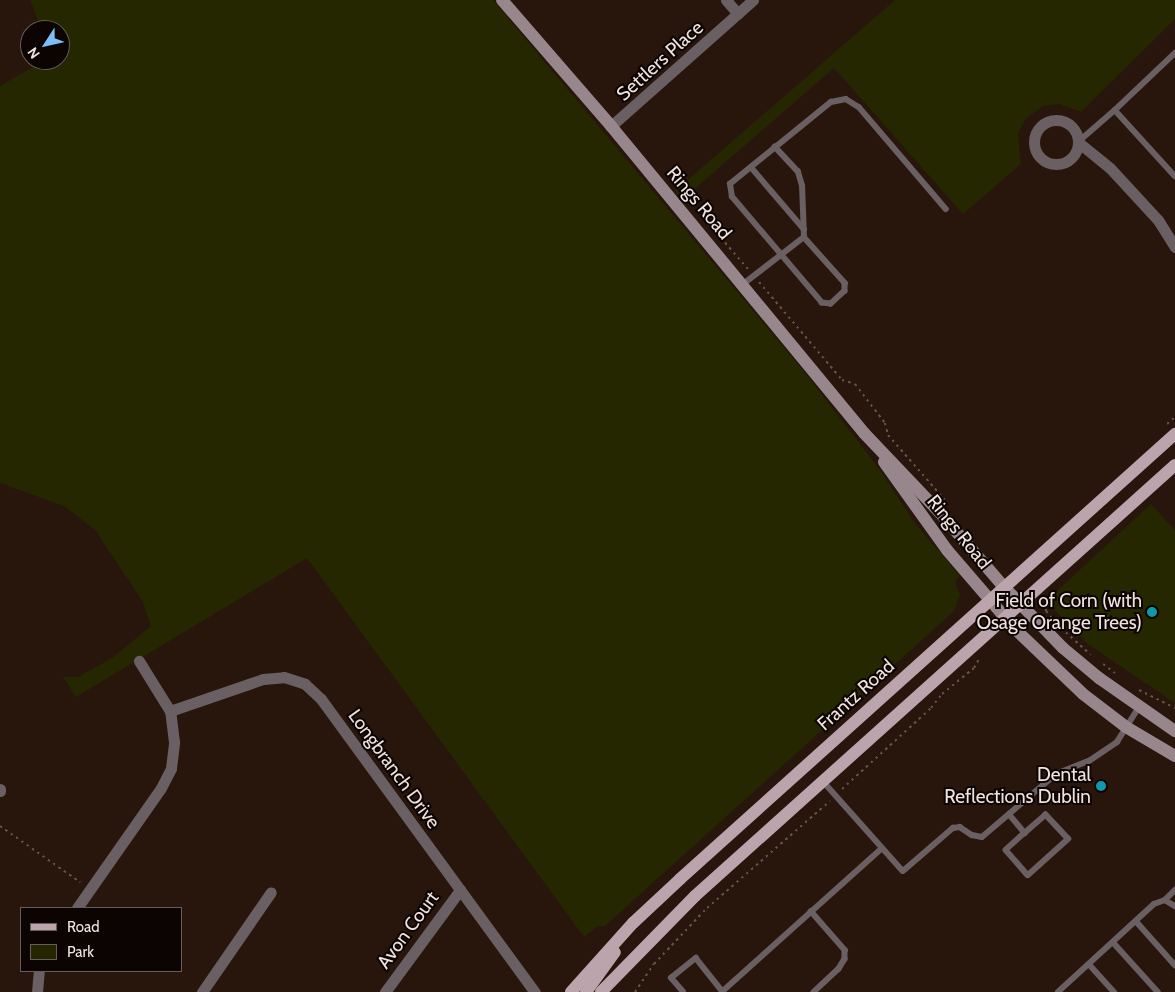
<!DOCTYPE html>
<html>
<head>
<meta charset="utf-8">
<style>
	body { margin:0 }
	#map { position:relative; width:1175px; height:992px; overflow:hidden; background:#28160d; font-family:Cabin,sans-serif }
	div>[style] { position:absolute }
	.green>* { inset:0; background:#242700 }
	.path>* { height:2px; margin-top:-1px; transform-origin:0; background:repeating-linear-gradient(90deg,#64534c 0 2.5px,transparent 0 6.5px) }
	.lane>* { height:5.5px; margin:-2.75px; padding:0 2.75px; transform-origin:2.75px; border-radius:2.75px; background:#6a5f62 }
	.street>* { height:11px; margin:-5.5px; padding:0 5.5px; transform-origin:5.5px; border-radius:5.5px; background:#6a5f62 }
	.street>.ring { margin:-5.5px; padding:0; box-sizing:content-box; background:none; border:11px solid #6a5f62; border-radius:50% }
	.secondary>* { height:12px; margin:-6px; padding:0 6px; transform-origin:6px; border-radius:6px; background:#97868b }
	.primary>* { height:12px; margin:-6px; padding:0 6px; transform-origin:6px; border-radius:6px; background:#bba4ab }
	.dots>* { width:14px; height:14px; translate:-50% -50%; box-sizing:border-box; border:2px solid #0b0403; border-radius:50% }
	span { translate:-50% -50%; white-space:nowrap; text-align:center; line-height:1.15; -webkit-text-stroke:4px #0b0403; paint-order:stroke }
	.street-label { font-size:19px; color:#f0e2dd }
	.poi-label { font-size:19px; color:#f0e2dd }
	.right { translate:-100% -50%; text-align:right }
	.legend { position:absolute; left:20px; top:907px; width:162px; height:65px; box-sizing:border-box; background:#0b0403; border:1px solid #675d5a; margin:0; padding:6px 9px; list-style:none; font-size:15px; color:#f0e2dd }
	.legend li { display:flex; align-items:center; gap:10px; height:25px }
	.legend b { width:25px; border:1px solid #675d5a }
	.north { position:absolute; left:20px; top:20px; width:50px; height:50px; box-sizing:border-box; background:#0b0403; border:1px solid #675d5a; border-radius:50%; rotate:235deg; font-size:14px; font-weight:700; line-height:20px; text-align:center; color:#f0e2dd }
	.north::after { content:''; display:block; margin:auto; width:18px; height:22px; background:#7bbef8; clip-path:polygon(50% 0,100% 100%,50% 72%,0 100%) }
</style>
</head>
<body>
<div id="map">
	<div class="green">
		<i style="clip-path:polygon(30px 0,493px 0,806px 374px,880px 470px,914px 522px,960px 576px,955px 582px,960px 595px,954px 611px,605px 926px,598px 926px,584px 937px,307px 558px,76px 697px,63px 677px,78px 677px,112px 658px,151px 626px,143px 602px,95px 530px,64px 506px,0 483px,0 86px,45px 60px,60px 60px,60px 30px,42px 30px)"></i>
		<i style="clip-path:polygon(895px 0,1175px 0,1175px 19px,1081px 112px,1060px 104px,1043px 106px,1025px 119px,1018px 134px,1021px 164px,963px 214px,834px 68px,683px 199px,675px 191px)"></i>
		<i style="clip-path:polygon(1151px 504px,1175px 530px,1175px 703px,1089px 645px,1046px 601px)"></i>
	</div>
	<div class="path">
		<i style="left:708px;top:223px;width:61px;rotate:49deg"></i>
		<i style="left:759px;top:282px;width:128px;rotate:49.7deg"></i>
		<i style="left:842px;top:380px;width:14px;rotate:17deg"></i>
		<i style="left:855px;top:384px;width:49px;rotate:52.4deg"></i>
		<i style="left:885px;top:423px;width:12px;rotate:76deg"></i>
		<i style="left:888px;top:435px;width:86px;rotate:48.8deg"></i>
		<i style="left:1167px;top:424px;width:11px;rotate:-41deg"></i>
		<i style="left:1047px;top:596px;width:15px;rotate:94deg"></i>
		<i style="left:1046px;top:611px;width:11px;rotate:49deg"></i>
		<i style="left:1040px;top:601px;width:8px;rotate:40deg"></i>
		<i style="left:1061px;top:628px;width:40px;rotate:42deg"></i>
		<i style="left:1103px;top:664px;width:15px;rotate:37deg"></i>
		<i style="left:1139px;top:690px;width:40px;rotate:26.6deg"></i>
		<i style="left:842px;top:789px;width:120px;rotate:-42.3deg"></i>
		<i style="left:931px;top:708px;width:18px;rotate:-52deg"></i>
		<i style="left:942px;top:694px;width:41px;rotate:-39.1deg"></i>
		<i style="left:974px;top:668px;width:10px;rotate:-61deg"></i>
		<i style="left:0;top:826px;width:98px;rotate:35deg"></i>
		<i style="left:635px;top:992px;width:34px;rotate:-56deg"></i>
		<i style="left:654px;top:964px;width:77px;rotate:-46.6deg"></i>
		<i style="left:707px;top:908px;width:163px;rotate:-41deg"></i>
	</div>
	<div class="lane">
		<i style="left:1115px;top:110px;width:83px;rotate:-43.5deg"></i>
		<i style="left:1078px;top:142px;width:49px;rotate:-40.9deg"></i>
		<i style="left:1115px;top:110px;width:89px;rotate:47.7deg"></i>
		<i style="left:751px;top:167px;width:82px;rotate:49.5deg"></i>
		<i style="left:804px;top:237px;width:62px;rotate:48.3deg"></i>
		<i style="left:845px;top:283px;width:8px;rotate:90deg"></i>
		<i style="left:845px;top:291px;width:19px;rotate:137deg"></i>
		<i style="left:831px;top:304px;width:9px;rotate:-174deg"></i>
		<i style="left:822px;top:303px;width:139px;rotate:-130.3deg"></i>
		<i style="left:732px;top:197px;width:13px;rotate:-99deg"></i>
		<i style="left:730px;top:184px;width:130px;rotate:-39.1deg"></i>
		<i style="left:831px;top:102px;width:15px;rotate:-11deg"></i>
		<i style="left:846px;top:99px;width:15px;rotate:32deg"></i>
		<i style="left:859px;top:107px;width:134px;rotate:49.5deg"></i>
		<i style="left:742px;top:285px;width:78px;rotate:-37.7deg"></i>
		<i style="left:804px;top:237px;width:51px;rotate:-92.2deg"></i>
		<i style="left:802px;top:186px;width:15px;rotate:-106deg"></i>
		<i style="left:798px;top:172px;width:34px;rotate:-133deg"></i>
		<i style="left:823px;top:781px;width:120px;rotate:48.4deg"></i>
		<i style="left:903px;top:871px;width:66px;rotate:-40.7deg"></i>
		<i style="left:953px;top:828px;width:7px;rotate:-8deg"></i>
		<i style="left:960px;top:827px;width:14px;rotate:34deg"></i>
		<i style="left:972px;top:835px;width:10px;rotate:11deg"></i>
		<i style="left:982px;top:837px;width:97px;rotate:-40.4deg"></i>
		<i style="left:1056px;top:774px;width:35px;rotate:-22deg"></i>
		<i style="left:1089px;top:761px;width:34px;rotate:-34deg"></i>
		<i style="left:1117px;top:742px;width:41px;rotate:-57.8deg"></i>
		<i style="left:1009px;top:814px;width:25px;rotate:50deg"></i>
		<i style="left:1025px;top:833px;width:25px;rotate:138deg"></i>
		<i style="left:1006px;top:850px;width:33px;rotate:49deg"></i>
		<i style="left:1028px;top:875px;width:54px;rotate:-42deg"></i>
		<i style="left:1068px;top:839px;width:33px;rotate:-133deg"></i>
		<i style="left:1046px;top:815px;width:28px;rotate:139deg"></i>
		<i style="left:1165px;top:900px;width:14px;rotate:-45deg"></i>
		<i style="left:811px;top:911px;width:52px;rotate:48.9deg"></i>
		<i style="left:845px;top:950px;width:9px;rotate:90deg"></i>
		<i style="left:845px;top:959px;width:12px;rotate:121deg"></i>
		<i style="left:839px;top:969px;width:34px;rotate:137deg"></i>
		<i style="left:1136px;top:921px;width:59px;rotate:48.4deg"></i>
		<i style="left:1113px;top:942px;width:67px;rotate:48deg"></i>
		<i style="left:1089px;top:964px;width:38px;rotate:48deg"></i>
		<i style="left:724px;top:990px;width:212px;rotate:-41.9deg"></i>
		<i style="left:683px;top:992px;width:18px;rotate:-131deg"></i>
		<i style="left:671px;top:978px;width:32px;rotate:-39deg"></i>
		<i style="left:696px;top:958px;width:43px;rotate:51.5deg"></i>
		<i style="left:1058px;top:992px;width:130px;rotate:-42.5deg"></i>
		<i style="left:1154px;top:904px;width:12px;rotate:-20deg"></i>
		<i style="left:1165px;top:900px;width:12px;rotate:31deg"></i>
	</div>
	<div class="street">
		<i style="left:726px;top:0;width:18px;rotate:49deg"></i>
		<i class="ring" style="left:1034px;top:120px;width:33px;height:33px"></i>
		<i style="left:611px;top:126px;width:190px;rotate:-41.6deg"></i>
		<i style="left:1078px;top:142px;width:41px;rotate:39.1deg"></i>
		<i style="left:1110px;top:168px;width:71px;rotate:47.3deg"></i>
		<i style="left:1158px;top:220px;width:32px;rotate:58deg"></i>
		<i style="left:170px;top:711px;width:98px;rotate:-19deg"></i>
		<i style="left:263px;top:679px;width:21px;rotate:-5deg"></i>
		<i style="left:284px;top:677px;width:22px;rotate:18deg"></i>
		<i style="left:305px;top:684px;width:22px;rotate:43deg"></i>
		<i style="left:321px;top:699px;width:363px;rotate:53.9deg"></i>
		<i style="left:0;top:789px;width:2px;rotate:90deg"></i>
		<i style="left:77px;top:908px;width:146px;rotate:-55deg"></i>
		<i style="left:161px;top:788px;width:22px;rotate:-63deg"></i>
		<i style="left:171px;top:768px;width:26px;rotate:-83deg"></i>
		<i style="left:174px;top:742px;width:31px;rotate:-97deg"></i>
		<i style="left:170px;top:711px;width:59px;rotate:-121.8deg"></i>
		<i style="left:37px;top:992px;width:21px;rotate:-85deg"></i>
		<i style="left:202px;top:992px;width:121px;rotate:-55.4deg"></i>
		<i style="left:385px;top:992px;width:127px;rotate:-53.7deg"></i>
	</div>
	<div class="secondary">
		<i style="left:502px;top:0;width:167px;rotate:49.1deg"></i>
		<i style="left:611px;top:126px;width:398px;rotate:50.5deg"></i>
		<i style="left:864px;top:433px;width:113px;rotate:46.4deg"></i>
		<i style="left:942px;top:515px;width:95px;rotate:49.3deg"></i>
		<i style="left:1004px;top:587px;width:85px;rotate:46deg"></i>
		<i style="left:1063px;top:648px;width:47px;rotate:39.8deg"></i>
		<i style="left:1099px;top:678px;width:93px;rotate:34.9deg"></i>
		<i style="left:884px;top:462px;width:108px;rotate:54.4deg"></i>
		<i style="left:947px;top:550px;width:103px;rotate:49.3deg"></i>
		<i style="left:1014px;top:628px;width:95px;rotate:43.7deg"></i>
		<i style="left:1083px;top:694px;width:54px;rotate:37.5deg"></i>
		<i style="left:1126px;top:727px;width:57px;rotate:30.6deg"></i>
	</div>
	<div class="primary">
		<i style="left:571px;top:992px;width:93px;rotate:-48.1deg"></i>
		<i style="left:633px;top:923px;width:64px;rotate:-43.1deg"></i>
		<i style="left:680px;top:879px;width:666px;rotate:-41.96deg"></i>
		<i style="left:586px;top:992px;width:49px;rotate:-54.1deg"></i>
		<i style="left:601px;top:992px;width:134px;rotate:-45.6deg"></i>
		<i style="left:695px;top:896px;width:645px;rotate:-41.92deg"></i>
	</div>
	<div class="dots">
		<i style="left:1152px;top:612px;background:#0f9aa8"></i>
		<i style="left:1101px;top:786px;background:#0f9aa8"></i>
	</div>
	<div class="street-label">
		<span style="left:660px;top:61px;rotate:-42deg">Settlers Place</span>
		<span style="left:699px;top:203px;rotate:50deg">Rings Road</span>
		<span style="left:959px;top:532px;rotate:51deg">Rings Road</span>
		<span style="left:856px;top:695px;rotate:-42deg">Frantz Road</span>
		<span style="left:394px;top:769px;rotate:54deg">Longbranch Drive</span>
		<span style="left:408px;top:930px;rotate:-54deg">Avon Court</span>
	</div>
	<div class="poi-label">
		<span class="right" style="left:1142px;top:612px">Field of Corn (with<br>Osage Orange Trees)</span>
		<span class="right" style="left:1091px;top:786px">Dental<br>Reflections Dublin</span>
	</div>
	<ul class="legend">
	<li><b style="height:6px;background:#bba4ab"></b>Road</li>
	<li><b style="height:14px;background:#242700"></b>Park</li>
	</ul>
	<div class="north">N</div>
</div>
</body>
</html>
